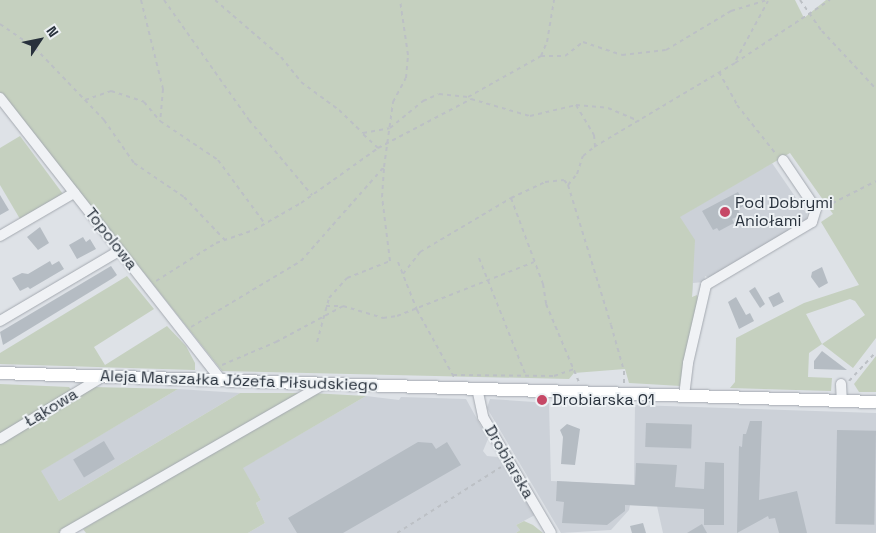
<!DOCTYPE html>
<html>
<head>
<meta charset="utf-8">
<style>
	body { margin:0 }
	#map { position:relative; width:876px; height:533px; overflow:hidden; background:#dee2e7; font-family:"Space Grotesk",sans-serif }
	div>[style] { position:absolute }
	.built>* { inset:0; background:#ccd1d8 }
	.green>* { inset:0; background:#c5d0bf }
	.building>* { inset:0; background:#b5bcc3; transform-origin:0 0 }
	.path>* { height:2px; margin-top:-1px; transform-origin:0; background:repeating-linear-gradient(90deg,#bcc0c5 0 4px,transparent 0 8px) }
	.roads { filter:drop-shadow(0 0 1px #a4a9b0) drop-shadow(0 0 1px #a4a9b0) }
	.minor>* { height:10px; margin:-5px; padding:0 5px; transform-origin:5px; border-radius:5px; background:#f0f2f5 }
	.major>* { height:12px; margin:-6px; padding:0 6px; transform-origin:6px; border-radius:6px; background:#fff }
	.dots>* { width:14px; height:14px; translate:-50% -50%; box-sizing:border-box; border:2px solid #edf1f4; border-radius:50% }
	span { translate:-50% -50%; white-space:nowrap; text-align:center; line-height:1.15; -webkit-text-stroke:4px #edf1f4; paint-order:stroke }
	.poi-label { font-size:16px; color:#28313c }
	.left { translate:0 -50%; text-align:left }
	.street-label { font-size:16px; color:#28313c }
	.north { position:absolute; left:15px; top:15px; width:50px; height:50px; -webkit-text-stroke:4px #edf1f4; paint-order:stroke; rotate:56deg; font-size:14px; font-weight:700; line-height:20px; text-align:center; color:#28313c }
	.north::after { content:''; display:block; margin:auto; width:18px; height:22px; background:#28313c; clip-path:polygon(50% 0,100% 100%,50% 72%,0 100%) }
</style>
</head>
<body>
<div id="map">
	<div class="built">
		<i style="clip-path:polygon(772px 163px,807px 214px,806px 222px,710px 278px,705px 276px,704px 282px,693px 283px,692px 297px,648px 235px)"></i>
		<i style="clip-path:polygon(178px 389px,240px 393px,59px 501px,40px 471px)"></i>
		<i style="clip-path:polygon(366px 396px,399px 400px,401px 397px,466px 399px,488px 439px,483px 451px,487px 456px,498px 457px,535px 515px,516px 525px,520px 530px,516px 533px,248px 533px,265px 523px,256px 503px,261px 500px,242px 468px)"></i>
		<i style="clip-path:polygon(490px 399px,549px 403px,551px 481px,634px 485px,635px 405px,876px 413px,876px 533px,663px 533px,657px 506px,630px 505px,629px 510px,611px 530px,561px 533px,487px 408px)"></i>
	</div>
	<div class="green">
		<i style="clip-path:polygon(evenodd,0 0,795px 0,804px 18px,826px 0,876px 0,876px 338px,853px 368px,822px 344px,809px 353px,808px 377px,832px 378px,831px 391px,730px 388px,735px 382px,736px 338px,804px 303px,859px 285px,821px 222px,833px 214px,790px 153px,680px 217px,695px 240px,692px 297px,697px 295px,698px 299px,681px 386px,629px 383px,625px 369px,574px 373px,569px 379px,222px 371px,0 92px,0 0,850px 299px,855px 301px,865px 315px,822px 344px,806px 314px,850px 299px)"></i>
		<i style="clip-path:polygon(20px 136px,63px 194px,20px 219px,0 185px,0 148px)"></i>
		<i style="clip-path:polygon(127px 276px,154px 309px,94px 347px,105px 365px,167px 326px,186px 346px,195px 363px,195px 370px,0 364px,0 353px)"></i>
		<i style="clip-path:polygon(876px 356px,876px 392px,859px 392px,854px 384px)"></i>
		<i style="clip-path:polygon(0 384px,69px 387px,72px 391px,0 436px)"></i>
		<i style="clip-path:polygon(93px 387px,178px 389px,41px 471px,59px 501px,240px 393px,303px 393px,61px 533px,0 533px,0 442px)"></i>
		<i style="clip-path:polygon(311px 393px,366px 396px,243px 468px,261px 500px,256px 503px,265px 523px,248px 533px,86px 533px,83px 529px)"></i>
		<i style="clip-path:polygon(524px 521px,533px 525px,543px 533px,516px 533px,520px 530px,516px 525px)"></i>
	</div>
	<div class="building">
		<i style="clip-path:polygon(738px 192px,745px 205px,738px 209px,740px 215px,732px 219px,734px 223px,719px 231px,717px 228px,713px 230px,702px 211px)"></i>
		<i style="clip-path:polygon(0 195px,9px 210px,0 215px)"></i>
		<i style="clip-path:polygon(40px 227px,49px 243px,38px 250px,27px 237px)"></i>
		<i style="clip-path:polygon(83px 237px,86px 242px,90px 239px,96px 249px,77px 259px,69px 245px)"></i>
		<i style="clip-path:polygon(50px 261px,52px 265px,59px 261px,64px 269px,30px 289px,28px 287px,20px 291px,12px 278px,22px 273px,28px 274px)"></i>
		<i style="clip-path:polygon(111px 266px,117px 275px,113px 278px,3px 345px,0 332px)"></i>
		<i style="clip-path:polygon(822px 267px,828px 283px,819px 288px,811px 277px,812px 272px)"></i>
		<i style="clip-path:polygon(755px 287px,765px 304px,760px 308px,749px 291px)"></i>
		<i style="left:779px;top:292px;width:11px;height:12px;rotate:63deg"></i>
		<i style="clip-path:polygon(736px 297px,746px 315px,750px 313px,754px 321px,739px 329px,728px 302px)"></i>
		<i style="clip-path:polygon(822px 351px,847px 370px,814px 369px,814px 361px)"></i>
		<i style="clip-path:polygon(750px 421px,762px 421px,759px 500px,797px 491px,807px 533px,779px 533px,775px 518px,769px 519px,768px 516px,737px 533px,739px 446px,742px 447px,743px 434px,746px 434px)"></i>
		<i style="left:646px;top:423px;width:46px;height:24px;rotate:2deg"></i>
		<i style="clip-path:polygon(567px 424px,580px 429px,575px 465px,561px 464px,563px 437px,560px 430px)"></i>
		<i style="left:837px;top:430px;width:39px;height:94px;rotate:1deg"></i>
		<i style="left:104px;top:441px;width:21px;height:36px;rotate:59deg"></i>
		<i style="clip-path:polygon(418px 442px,432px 443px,436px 449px,447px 442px,461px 465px,343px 533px,297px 533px,288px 518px)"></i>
		<i style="clip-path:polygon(705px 462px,724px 463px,724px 525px,704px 525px,704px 509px,625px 505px,625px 511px,607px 525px,562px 523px,564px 502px,556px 501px,557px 481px,635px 485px,636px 463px,677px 465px,675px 487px,704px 489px)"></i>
		<i style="clip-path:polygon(643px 523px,646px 533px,632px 533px,630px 526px)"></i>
		<i style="clip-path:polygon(702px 524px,707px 533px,687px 533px)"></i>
	</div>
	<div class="path">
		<i style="left:141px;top:0;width:92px;rotate:76.1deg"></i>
		<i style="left:163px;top:89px;width:32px;rotate:95deg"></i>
		<i style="left:160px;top:121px;width:70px;rotate:33.9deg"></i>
		<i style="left:218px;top:160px;width:79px;rotate:53.7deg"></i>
		<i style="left:164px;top:0;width:147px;rotate:54.7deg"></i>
		<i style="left:249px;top:120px;width:98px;rotate:50deg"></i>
		<i style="left:215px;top:0;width:87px;rotate:40.8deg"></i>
		<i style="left:281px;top:57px;width:32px;rotate:51deg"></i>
		<i style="left:301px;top:82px;width:47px;rotate:36.4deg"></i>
		<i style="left:339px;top:110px;width:33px;rotate:44deg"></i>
		<i style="left:363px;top:133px;width:27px;rotate:-10deg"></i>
		<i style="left:390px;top:128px;width:43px;rotate:-39.3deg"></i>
		<i style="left:423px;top:101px;width:17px;rotate:-24deg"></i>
		<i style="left:439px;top:94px;width:29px;rotate:6deg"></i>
		<i style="left:468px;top:97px;width:84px;rotate:-29.3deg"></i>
		<i style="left:541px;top:56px;width:24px"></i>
		<i style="left:565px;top:56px;width:23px;rotate:-38deg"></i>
		<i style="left:583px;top:42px;width:41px;rotate:18.4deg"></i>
		<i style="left:622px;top:55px;width:44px;rotate:-6.5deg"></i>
		<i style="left:666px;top:50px;width:76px;rotate:-31deg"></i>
		<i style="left:731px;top:11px;width:39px;rotate:-17deg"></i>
		<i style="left:800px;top:0;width:38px;rotate:55deg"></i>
		<i style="left:822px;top:31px;width:79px;rotate:47deg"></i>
		<i style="left:0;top:24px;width:42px;rotate:34.4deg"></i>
		<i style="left:35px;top:48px;width:100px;rotate:46.2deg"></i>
		<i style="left:104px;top:120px;width:52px;rotate:55.1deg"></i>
		<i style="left:134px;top:163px;width:60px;rotate:34.2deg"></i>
		<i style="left:184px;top:197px;width:59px;rotate:46.4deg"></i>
		<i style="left:541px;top:56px;width:15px;rotate:-67deg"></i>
		<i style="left:547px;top:42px;width:43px;rotate:-80.5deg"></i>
		<i style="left:736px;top:60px;width:67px;rotate:-61.5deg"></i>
		<i style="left:719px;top:72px;width:38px;rotate:61deg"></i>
		<i style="left:737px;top:105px;width:63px;rotate:51.5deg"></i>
		<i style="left:85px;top:100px;width:28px;rotate:-19deg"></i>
		<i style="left:111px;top:91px;width:35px;rotate:18deg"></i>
		<i style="left:144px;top:102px;width:25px;rotate:50deg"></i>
		<i style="left:576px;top:105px;width:35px;rotate:59deg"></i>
		<i style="left:594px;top:135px;width:12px;rotate:85deg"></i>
		<i style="left:378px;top:148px;width:105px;rotate:-27.8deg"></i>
		<i style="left:471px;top:99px;width:61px;rotate:16.1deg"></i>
		<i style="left:530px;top:116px;width:47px;rotate:-13.4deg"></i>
		<i style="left:576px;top:105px;width:32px;rotate:5deg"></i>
		<i style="left:608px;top:108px;width:34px;rotate:23deg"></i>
		<i style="left:568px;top:185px;width:14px;rotate:-51deg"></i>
		<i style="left:577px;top:174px;width:19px;rotate:-72deg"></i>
		<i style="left:583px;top:156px;width:14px;rotate:-39deg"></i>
		<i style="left:594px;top:147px;width:164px;rotate:-30.8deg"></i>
		<i style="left:735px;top:63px;width:114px;rotate:-33.6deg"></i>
		<i style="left:511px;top:198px;width:92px;rotate:69.6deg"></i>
		<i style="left:543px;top:284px;width:20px;rotate:81deg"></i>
		<i style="left:546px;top:304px;width:85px;rotate:67.1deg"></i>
		<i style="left:825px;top:207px;width:57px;rotate:-27deg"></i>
		<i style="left:479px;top:258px;width:127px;rotate:68.3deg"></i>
		<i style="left:398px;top:262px;width:52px;rotate:68.4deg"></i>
		<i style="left:417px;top:310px;width:77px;rotate:61.1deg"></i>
		<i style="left:403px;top:274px;width:28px;rotate:-52deg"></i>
		<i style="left:420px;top:252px;width:106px;rotate:-30.7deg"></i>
		<i style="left:511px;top:198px;width:38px;rotate:-25deg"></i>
		<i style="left:545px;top:182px;width:19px;rotate:-6deg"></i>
		<i style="left:564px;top:180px;width:6px;rotate:51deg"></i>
		<i style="left:568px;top:185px;width:146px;rotate:72.9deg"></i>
		<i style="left:611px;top:325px;width:48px;rotate:74.2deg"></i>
		<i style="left:624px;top:371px;width:13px;rotate:90deg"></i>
		<i style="left:156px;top:281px;width:71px;rotate:-32.3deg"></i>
		<i style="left:216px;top:243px;width:40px;rotate:-18.9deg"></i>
		<i style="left:254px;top:230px;width:54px;rotate:-29.9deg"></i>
		<i style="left:301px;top:203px;width:95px;rotate:-35.5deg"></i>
		<i style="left:378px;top:148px;width:21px;rotate:-137deg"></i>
		<i style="left:326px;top:306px;width:14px"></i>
		<i style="left:191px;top:327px;width:128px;rotate:-31deg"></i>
		<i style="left:301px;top:261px;width:125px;rotate:-48.6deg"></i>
		<i style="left:384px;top:167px;width:66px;rotate:-82.1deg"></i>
		<i style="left:393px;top:102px;width:27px;rotate:-62deg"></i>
		<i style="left:406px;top:78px;width:23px;rotate:-85deg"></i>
		<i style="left:408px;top:55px;width:56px;rotate:-98.3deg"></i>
		<i style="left:317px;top:342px;width:46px;rotate:-74.7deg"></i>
		<i style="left:329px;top:298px;width:27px;rotate:-48deg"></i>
		<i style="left:347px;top:278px;width:46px;rotate:-21.6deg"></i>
		<i style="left:390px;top:261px;width:64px;rotate:-97.1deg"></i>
		<i style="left:382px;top:197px;width:30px;rotate:-86deg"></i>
		<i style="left:222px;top:365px;width:59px;rotate:-23.1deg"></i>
		<i style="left:276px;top:342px;width:76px;rotate:-28.2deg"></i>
		<i style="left:343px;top:306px;width:42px;rotate:16.7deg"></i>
		<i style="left:383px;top:318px;width:14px;rotate:-8deg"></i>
		<i style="left:397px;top:316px;width:147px;rotate:-21.5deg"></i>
		<i style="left:453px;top:375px;width:101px;rotate:0.6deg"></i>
		<i style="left:554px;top:376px;width:21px;rotate:-19deg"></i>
		<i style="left:849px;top:381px;width:40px;rotate:-47deg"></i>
		<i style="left:397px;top:533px;width:123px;rotate:-32.4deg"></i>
	</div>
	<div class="roads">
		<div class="minor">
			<i style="left:0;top:98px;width:360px;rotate:51.9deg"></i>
			<i style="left:0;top:236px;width:86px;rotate:-30.2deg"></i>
			<i style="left:0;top:321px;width:138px;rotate:-30.5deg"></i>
			<i style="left:841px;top:384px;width:17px;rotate:87deg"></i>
			<i style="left:477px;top:388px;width:30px;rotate:78deg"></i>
			<i style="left:483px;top:417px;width:134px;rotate:59.6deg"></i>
			<i style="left:684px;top:396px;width:33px;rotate:-83deg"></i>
			<i style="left:688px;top:363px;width:80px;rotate:-77deg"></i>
			<i style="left:706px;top:285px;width:123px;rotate:-30.7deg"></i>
			<i style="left:812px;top:222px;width:14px;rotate:-73deg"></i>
			<i style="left:816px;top:209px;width:59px;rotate:-124deg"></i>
			<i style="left:0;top:439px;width:119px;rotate:-31.3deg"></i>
			<i style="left:65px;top:533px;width:299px;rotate:-29.9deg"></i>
		</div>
		<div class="major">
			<i style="left:0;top:373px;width:876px;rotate:1.9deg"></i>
		</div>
	</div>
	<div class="dots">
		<i style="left:725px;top:212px;background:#c64866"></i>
		<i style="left:542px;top:400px;background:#c64866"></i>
	</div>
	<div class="poi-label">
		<span class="left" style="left:735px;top:212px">Pod Dobrymi<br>Aniołami</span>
		<span class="left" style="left:552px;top:400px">Drobiarska 01</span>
	</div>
	<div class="street-label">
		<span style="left:111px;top:239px;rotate:52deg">Topolowa</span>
		<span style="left:239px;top:381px;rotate:2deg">Aleja Marszałka Józefa Piłsudskiego</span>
		<span style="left:51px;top:408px;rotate:-31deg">Łąkowa</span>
		<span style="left:509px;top:462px;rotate:60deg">Drobiarska</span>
	</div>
	<div class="north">N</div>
</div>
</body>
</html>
